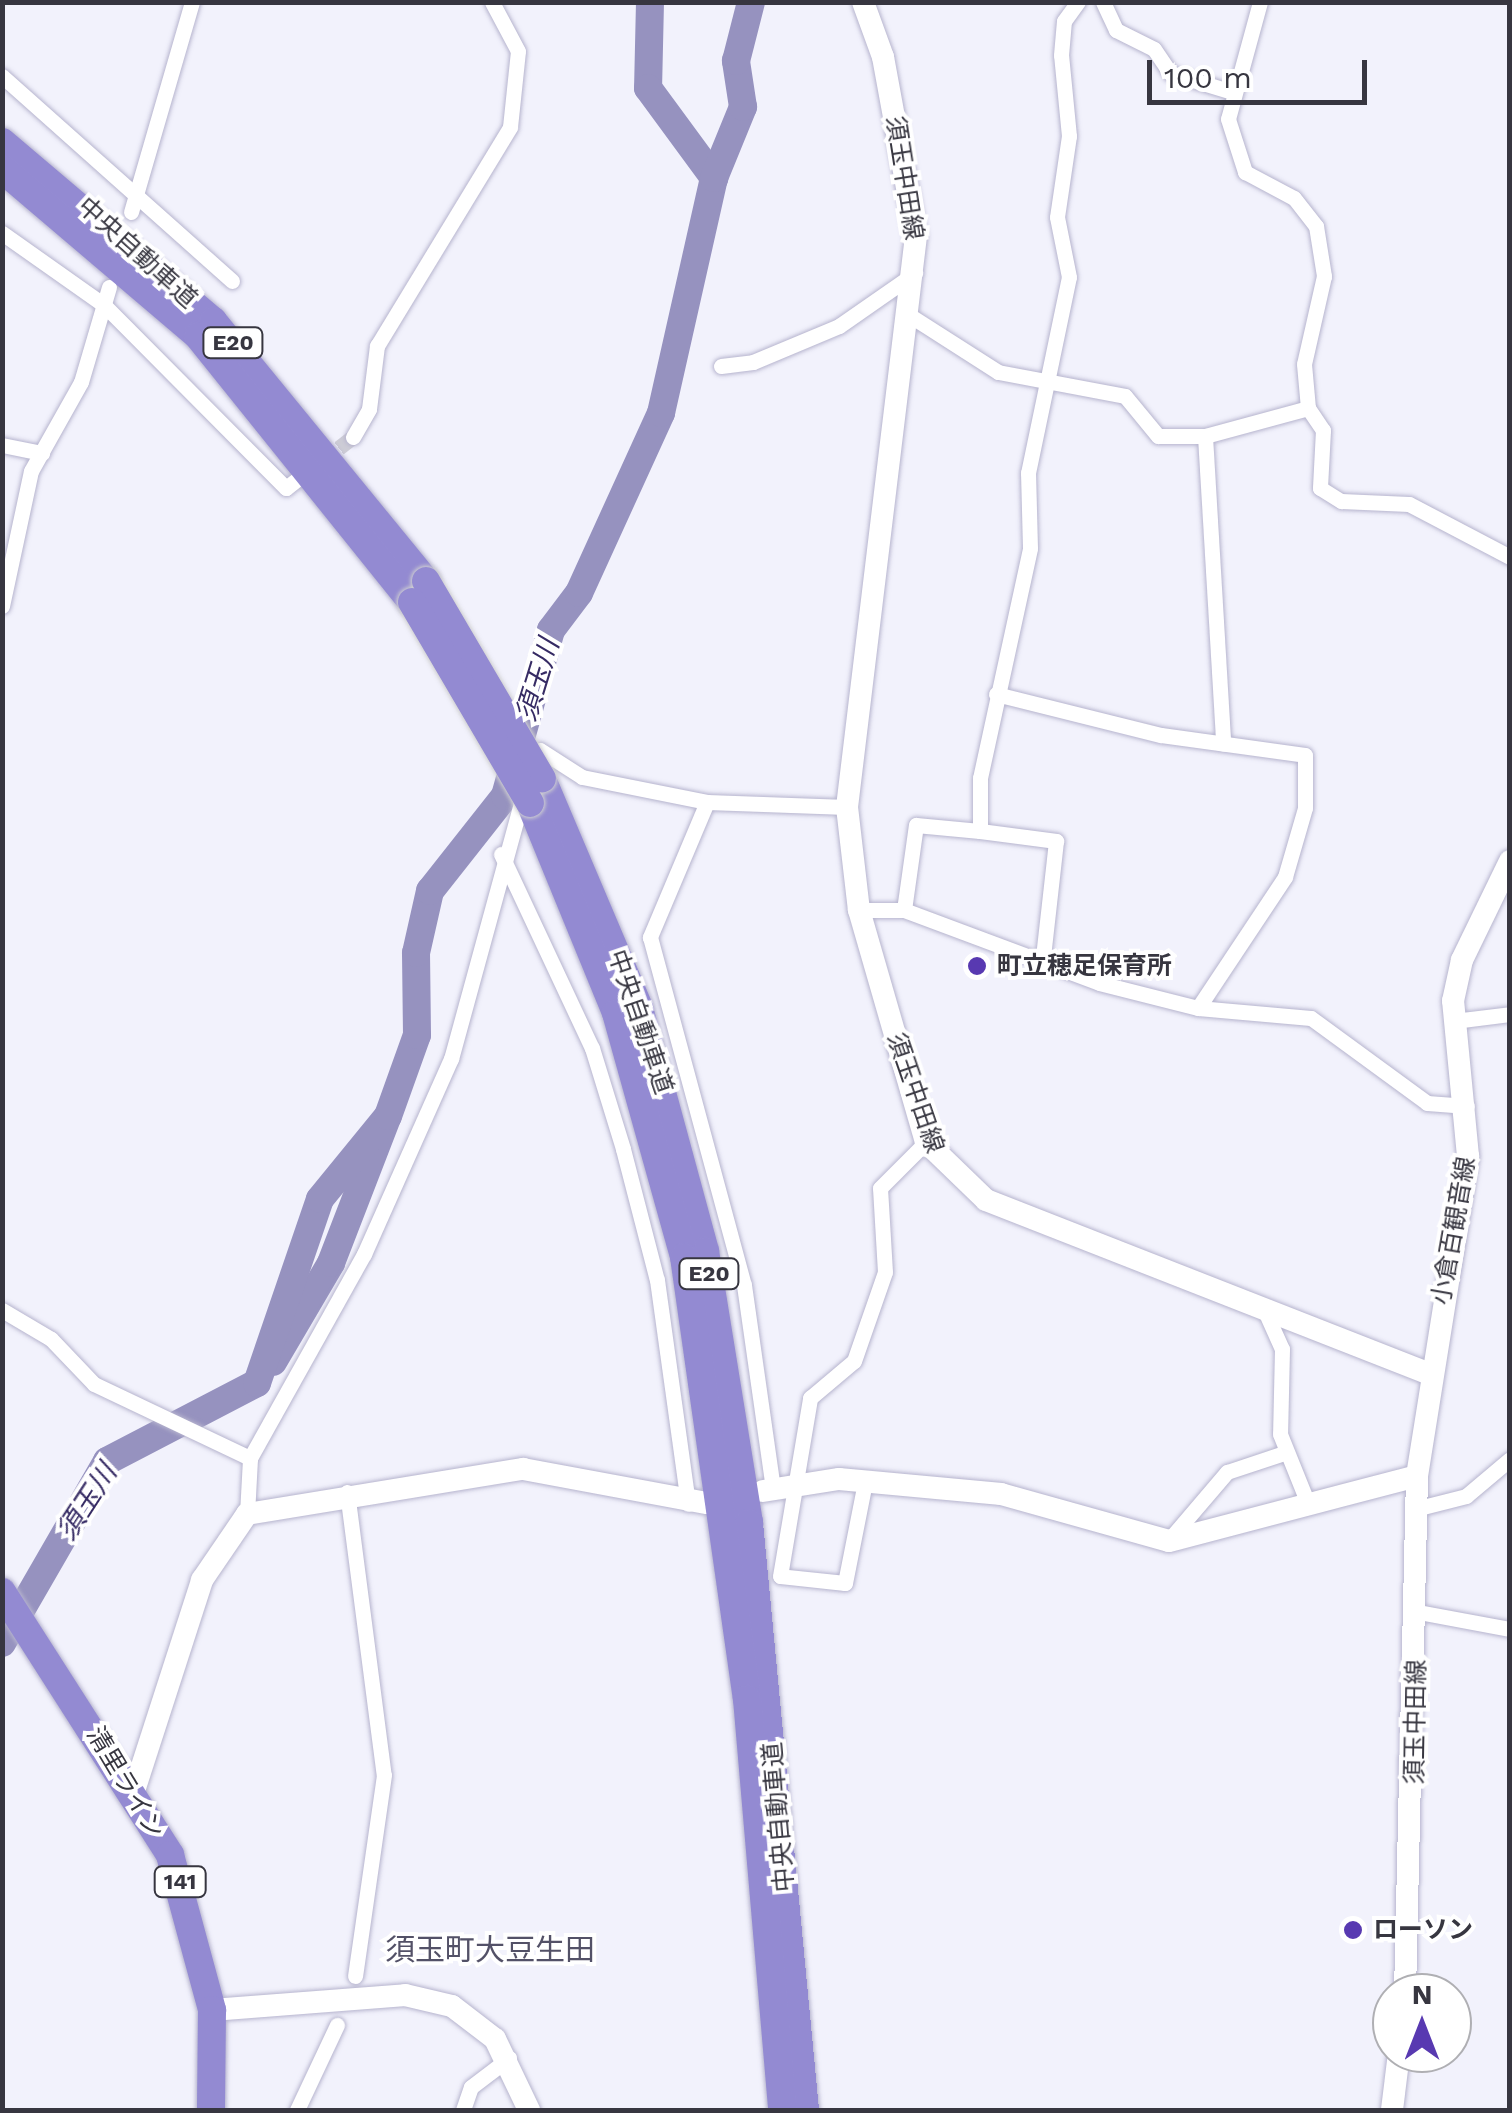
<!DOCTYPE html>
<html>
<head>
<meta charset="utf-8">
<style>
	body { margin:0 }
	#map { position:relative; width:1512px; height:2113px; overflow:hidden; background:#f2f2fc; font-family:"Work Sans","Noto Sans JP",sans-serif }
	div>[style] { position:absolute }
	.river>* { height:28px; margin:-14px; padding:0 14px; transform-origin:14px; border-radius:14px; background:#9692bf }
	.street-tunnel>* { height:15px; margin-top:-7.5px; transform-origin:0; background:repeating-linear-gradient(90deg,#cdccd6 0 15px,transparent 0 23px) }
	.roads { filter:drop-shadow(0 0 2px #b6b4ce) drop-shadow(0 0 2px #b6b4ce) }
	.street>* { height:15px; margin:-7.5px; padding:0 7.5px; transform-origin:7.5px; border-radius:7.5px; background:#fff }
	.secondary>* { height:22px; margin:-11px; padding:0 11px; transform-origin:11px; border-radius:11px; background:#fff }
	.highway>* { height:28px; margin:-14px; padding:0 14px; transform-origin:14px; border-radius:14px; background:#938ad2 }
	.bridges { filter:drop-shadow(0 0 2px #cfcfd1) drop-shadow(0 0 2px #cfcfd1) }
	.highway-bridge>* { height:28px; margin:-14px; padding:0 14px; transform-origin:14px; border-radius:14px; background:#938ad2 }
	.dots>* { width:28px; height:28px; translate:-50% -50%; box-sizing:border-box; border:5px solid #fff; border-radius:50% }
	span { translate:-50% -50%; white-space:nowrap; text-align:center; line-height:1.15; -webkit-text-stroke:8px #fff; paint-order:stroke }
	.shield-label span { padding:2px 8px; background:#fff; border:2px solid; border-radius:8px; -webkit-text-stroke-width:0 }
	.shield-label { font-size:22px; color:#373640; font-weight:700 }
	.street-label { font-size:25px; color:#373640 }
	.poi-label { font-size:25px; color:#373640; font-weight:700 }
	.left { translate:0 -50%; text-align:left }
	.water-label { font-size:28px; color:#362b64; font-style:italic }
	.quarter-label { font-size:30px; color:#535167 }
	.frame { position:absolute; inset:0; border:5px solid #373640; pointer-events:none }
	.north { position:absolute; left:1372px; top:1973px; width:100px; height:100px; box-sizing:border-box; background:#fff; border:2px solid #afafb3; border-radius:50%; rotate:0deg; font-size:28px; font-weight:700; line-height:40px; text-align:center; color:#373640 }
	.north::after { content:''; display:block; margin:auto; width:35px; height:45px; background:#5839b1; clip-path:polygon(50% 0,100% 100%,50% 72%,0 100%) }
	.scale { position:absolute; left:1147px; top:60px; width:220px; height:45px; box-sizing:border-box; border:5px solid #373640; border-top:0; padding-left:12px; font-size:30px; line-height:35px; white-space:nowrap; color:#373640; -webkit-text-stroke:8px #fff; paint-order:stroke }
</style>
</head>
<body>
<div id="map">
	<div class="river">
		<i style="left:650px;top:2px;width:86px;rotate:91.3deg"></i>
		<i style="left:648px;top:88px;width:112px;rotate:53.7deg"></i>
		<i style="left:273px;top:1362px;width:115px;rotate:-59.6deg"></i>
		<i style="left:331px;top:1263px;width:155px;rotate:-68.9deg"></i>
		<i style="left:2px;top:1643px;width:210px;rotate:-60deg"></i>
		<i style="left:107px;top:1461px;width:169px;rotate:-27.5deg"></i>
		<i style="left:257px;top:1383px;width:194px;rotate:-71.1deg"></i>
		<i style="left:320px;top:1199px;width:107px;rotate:-50.7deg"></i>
		<i style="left:388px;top:1116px;width:86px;rotate:-70.3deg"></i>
		<i style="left:417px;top:1035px;width:82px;rotate:-90.7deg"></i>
		<i style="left:416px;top:953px;width:64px;rotate:-77.3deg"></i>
		<i style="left:430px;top:891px;width:121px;rotate:-51.7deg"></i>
		<i style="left:505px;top:796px;width:172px;rotate:-74.5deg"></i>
		<i style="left:551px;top:630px;width:46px;rotate:-52.9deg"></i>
		<i style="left:579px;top:593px;width:198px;rotate:-65.5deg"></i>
		<i style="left:661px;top:413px;width:241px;rotate:-77.3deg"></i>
		<i style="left:714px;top:178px;width:77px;rotate:-67.8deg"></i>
		<i style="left:743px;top:107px;width:47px;rotate:-98.7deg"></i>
		<i style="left:736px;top:61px;width:61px;rotate:-75.7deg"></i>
	</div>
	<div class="street-tunnel">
		<i style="left:321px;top:462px;width:41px;rotate:-38deg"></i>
	</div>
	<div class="roads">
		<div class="street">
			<i style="left:1103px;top:2px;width:31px;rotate:65deg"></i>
			<i style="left:1116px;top:30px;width:42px;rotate:26.6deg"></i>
			<i style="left:1154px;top:49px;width:29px;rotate:56deg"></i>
			<i style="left:1170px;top:73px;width:62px;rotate:17deg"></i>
			<i style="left:1260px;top:2px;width:121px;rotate:105.3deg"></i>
			<i style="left:1228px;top:119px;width:56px;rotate:72.2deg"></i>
			<i style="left:1245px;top:172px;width:55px;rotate:28deg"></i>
			<i style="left:1294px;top:198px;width:36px;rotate:52deg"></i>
			<i style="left:1316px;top:226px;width:51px;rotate:80.9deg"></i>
			<i style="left:1324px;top:276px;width:90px;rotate:102.8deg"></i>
			<i style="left:1304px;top:364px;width:44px;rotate:84.8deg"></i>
			<i style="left:1308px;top:408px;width:27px;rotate:56deg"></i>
			<i style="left:1323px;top:430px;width:58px;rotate:93deg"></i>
			<i style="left:1320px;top:488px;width:25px;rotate:32deg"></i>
			<i style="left:1341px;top:501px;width:68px;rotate:2.5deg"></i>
			<i style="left:1409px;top:504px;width:114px;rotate:27.7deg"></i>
			<i style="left:2px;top:76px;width:308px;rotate:41.7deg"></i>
			<i style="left:131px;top:212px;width:219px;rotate:-73.8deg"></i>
			<i style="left:2px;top:233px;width:125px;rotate:35.2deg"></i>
			<i style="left:104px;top:305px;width:258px;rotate:45.2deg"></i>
			<i style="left:286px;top:488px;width:18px;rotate:-38deg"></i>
			<i style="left:909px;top:315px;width:106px;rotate:32.6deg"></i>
			<i style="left:998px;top:372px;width:129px;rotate:10.7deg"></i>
			<i style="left:1125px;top:396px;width:52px;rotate:50.5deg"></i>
			<i style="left:1158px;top:436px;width:47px"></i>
			<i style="left:1205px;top:436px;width:107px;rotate:-15.2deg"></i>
			<i style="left:721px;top:366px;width:32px;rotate:-7deg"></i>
			<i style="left:753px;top:362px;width:93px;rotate:-22.7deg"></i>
			<i style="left:839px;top:326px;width:93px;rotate:-34.9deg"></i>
			<i style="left:1205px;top:436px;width:308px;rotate:86.6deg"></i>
			<i style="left:353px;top:437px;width:32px;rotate:-60deg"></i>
			<i style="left:369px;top:409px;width:64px;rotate:-82.8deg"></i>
			<i style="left:377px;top:346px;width:256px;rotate:-58.7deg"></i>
			<i style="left:510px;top:127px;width:76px;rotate:-84deg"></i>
			<i style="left:518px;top:51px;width:55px;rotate:-118deg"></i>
			<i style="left:2px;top:445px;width:41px;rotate:11.3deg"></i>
			<i style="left:2px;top:606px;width:138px;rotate:-77.9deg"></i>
			<i style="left:31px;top:471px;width:102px;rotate:-60.7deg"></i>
			<i style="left:81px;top:382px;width:99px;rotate:-73.6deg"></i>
			<i style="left:996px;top:694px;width:170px;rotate:14deg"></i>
			<i style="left:1161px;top:735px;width:145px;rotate:7.9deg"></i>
			<i style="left:1305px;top:755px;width:53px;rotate:90deg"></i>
			<i style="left:1305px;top:808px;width:72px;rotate:106.2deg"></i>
			<i style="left:1285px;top:877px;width:157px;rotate:123.6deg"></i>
			<i style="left:533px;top:767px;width:18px;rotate:-68deg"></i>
			<i style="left:540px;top:750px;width:50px;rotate:32.7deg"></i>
			<i style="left:582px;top:777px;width:127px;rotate:11.3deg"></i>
			<i style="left:707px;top:802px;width:140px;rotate:2deg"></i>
			<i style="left:707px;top:802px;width:147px;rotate:112.9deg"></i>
			<i style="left:650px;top:937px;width:360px;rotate:74.9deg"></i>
			<i style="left:744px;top:1285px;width:205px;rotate:81.9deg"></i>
			<i style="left:980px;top:831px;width:77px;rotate:7.5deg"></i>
			<i style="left:1056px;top:841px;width:116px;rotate:96.4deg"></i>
			<i style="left:501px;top:854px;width:214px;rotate:64.9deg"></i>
			<i style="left:592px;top:1048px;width:106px;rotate:72.9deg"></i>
			<i style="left:623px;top:1149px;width:135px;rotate:75.5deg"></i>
			<i style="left:657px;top:1280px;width:226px;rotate:82.1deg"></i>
			<i style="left:859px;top:910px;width:45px"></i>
			<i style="left:904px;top:910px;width:208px;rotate:20.5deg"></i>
			<i style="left:1099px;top:983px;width:102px;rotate:14.2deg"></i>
			<i style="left:1198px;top:1008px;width:113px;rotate:5.1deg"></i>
			<i style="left:1311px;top:1018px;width:144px;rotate:36.2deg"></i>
			<i style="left:1427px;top:1103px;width:40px;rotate:4.3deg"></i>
			<i style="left:904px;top:910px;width:86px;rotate:-82deg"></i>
			<i style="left:916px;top:825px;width:64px;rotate:5.4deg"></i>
			<i style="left:980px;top:831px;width:53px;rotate:-90deg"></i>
			<i style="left:980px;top:778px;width:235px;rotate:-77.7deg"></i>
			<i style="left:1030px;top:548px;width:75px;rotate:-91.5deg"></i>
			<i style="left:1028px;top:473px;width:200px;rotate:-78.2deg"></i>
			<i style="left:1069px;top:277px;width:61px;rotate:-101.3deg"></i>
			<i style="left:1057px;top:217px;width:82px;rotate:-81.6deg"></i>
			<i style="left:1069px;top:136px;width:81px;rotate:-95.6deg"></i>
			<i style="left:1061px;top:55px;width:34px;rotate:-85deg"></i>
			<i style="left:1064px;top:21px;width:24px;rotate:-54deg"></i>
			<i style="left:1454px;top:1021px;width:56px;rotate:-7.1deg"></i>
			<i style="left:1264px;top:1309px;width:44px;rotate:65.8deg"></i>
			<i style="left:1282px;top:1349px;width:85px;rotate:91.3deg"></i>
			<i style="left:1280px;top:1434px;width:72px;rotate:68.1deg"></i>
			<i style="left:2px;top:1310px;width:57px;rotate:30.6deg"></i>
			<i style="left:51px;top:1339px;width:62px;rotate:46.3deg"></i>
			<i style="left:94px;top:1384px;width:173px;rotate:25.4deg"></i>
			<i style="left:865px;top:1482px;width:103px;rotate:101.2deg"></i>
			<i style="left:845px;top:1583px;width:65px;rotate:-173.9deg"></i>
			<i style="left:780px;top:1576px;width:181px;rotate:-80.4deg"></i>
			<i style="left:810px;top:1398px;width:57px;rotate:-40.1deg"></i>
			<i style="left:854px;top:1361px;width:94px;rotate:-70.8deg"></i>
			<i style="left:885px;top:1272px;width:84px;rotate:-93.4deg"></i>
			<i style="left:880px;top:1188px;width:65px;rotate:-45deg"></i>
			<i style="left:347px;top:1492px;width:285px;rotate:82.6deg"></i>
			<i style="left:384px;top:1775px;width:203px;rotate:98.2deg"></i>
			<i style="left:1415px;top:1509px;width:53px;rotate:-14.3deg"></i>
			<i style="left:1466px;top:1496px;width:57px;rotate:-40.1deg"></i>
			<i style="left:247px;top:1514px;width:56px;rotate:-86.9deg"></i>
			<i style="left:250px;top:1458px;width:234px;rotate:-60.8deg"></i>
			<i style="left:364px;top:1254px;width:214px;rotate:-66deg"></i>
			<i style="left:451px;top:1059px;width:276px;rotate:-74.7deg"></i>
			<i style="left:1174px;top:1534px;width:82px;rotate:-49.5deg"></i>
			<i style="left:1227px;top:1472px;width:63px;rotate:-18.4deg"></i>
			<i style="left:1413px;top:1611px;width:99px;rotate:10.5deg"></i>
			<i style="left:297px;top:2110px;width:94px;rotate:-64.8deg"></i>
			<i style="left:463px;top:2110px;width:24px;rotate:-71deg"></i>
			<i style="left:471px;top:2087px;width:48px;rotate:-37.3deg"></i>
		</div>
		<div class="secondary">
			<i style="left:863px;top:2px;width:59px;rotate:70deg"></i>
			<i style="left:883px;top:57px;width:182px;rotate:79.6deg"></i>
			<i style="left:916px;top:236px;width:575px;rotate:96.89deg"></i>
			<i style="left:847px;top:807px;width:104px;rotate:83.4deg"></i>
			<i style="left:859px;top:910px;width:241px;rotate:73.9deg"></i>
			<i style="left:926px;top:1142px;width:83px;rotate:44deg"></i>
			<i style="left:986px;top:1200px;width:476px;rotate:21.4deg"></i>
			<i style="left:763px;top:1491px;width:77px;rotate:-9deg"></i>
			<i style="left:839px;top:1479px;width:163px;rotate:5.3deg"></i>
			<i style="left:1001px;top:1494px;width:174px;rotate:15.6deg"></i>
			<i style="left:1169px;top:1541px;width:256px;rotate:-14.7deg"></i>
			<i style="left:134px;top:1791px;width:222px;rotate:-72.1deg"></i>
			<i style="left:202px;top:1580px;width:80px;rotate:-55.7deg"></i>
			<i style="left:247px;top:1514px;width:280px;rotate:-9.3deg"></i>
			<i style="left:523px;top:1469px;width:187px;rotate:10.5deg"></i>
			<i style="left:1405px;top:1993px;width:517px;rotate:-88.67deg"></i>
			<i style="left:1417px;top:1476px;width:324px;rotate:-80.9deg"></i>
			<i style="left:1468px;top:1156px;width:156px;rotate:-95.5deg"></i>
			<i style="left:1453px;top:1001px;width:42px;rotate:-77.6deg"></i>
			<i style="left:1462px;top:960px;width:110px;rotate:-64.1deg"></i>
			<i style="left:212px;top:2010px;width:194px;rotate:-4.4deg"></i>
			<i style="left:405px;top:1995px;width:48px;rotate:13.2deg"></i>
			<i style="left:452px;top:2006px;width:54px;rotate:37.5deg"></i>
			<i style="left:495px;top:2039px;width:79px;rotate:64.4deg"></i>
			<i style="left:1392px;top:2110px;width:57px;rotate:-83deg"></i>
		</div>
		<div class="highway">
			<i style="left:2px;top:142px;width:277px;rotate:40.3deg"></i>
			<i style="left:213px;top:321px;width:336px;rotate:50.7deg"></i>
			<i style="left:2px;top:169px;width:257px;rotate:40.4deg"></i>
			<i style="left:198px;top:336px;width:341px;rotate:51.2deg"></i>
			<i style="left:542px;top:779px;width:249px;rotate:67deg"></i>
			<i style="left:639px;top:1008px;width:252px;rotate:74.8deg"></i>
			<i style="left:705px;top:1251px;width:276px;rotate:80.8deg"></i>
			<i style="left:749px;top:1523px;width:590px;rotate:84.55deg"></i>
			<i style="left:530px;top:803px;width:227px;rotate:67.7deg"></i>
			<i style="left:616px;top:1013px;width:253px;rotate:74.4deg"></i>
			<i style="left:684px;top:1257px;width:446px;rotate:81.9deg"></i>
			<i style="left:747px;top:1699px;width:412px;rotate:85.1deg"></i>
			<i style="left:2px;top:1592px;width:312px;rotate:57.4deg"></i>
			<i style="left:170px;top:1855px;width:161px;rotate:74.8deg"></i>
			<i style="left:212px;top:2010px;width:100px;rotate:90.6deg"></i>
		</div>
	</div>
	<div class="bridges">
		<div class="highway-bridge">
			<i style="left:426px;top:581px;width:229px;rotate:59.6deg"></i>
			<i style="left:412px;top:602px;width:233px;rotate:59.6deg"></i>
		</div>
	</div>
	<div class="dots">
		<i style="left:977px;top:966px;background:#5839b1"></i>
		<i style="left:1353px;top:1930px;background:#5839b1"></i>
	</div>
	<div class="shield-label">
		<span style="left:233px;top:343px">E20</span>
		<span style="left:709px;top:1274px">E20</span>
		<span style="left:180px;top:1882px">141</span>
	</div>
	<div class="street-label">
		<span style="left:904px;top:178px;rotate:81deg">須玉中田線</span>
		<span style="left:137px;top:253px;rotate:42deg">中央自動車道</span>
		<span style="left:640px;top:1022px;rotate:71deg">中央自動車道</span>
		<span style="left:915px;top:1093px;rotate:71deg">須玉中田線</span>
		<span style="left:1454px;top:1231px;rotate:-80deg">小倉百観音線</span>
		<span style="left:1416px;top:1722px;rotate:-89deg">須玉中田線</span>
		<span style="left:125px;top:1783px;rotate:59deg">清里ライン</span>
		<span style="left:779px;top:1817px;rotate:-95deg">中央自動車道</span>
	</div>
	<div class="poi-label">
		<span class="left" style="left:997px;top:966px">町立穂足保育所</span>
		<span class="left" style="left:1373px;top:1930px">ローソン</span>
	</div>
	<div class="water-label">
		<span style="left:538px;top:680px;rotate:-73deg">須玉川</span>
		<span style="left:87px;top:1502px;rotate:-57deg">須玉川</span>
	</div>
	<div class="quarter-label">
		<span style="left:490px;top:1950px">須玉町大豆生田</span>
	</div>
	<div class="frame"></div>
	<div class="north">N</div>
	<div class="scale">100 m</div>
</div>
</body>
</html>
